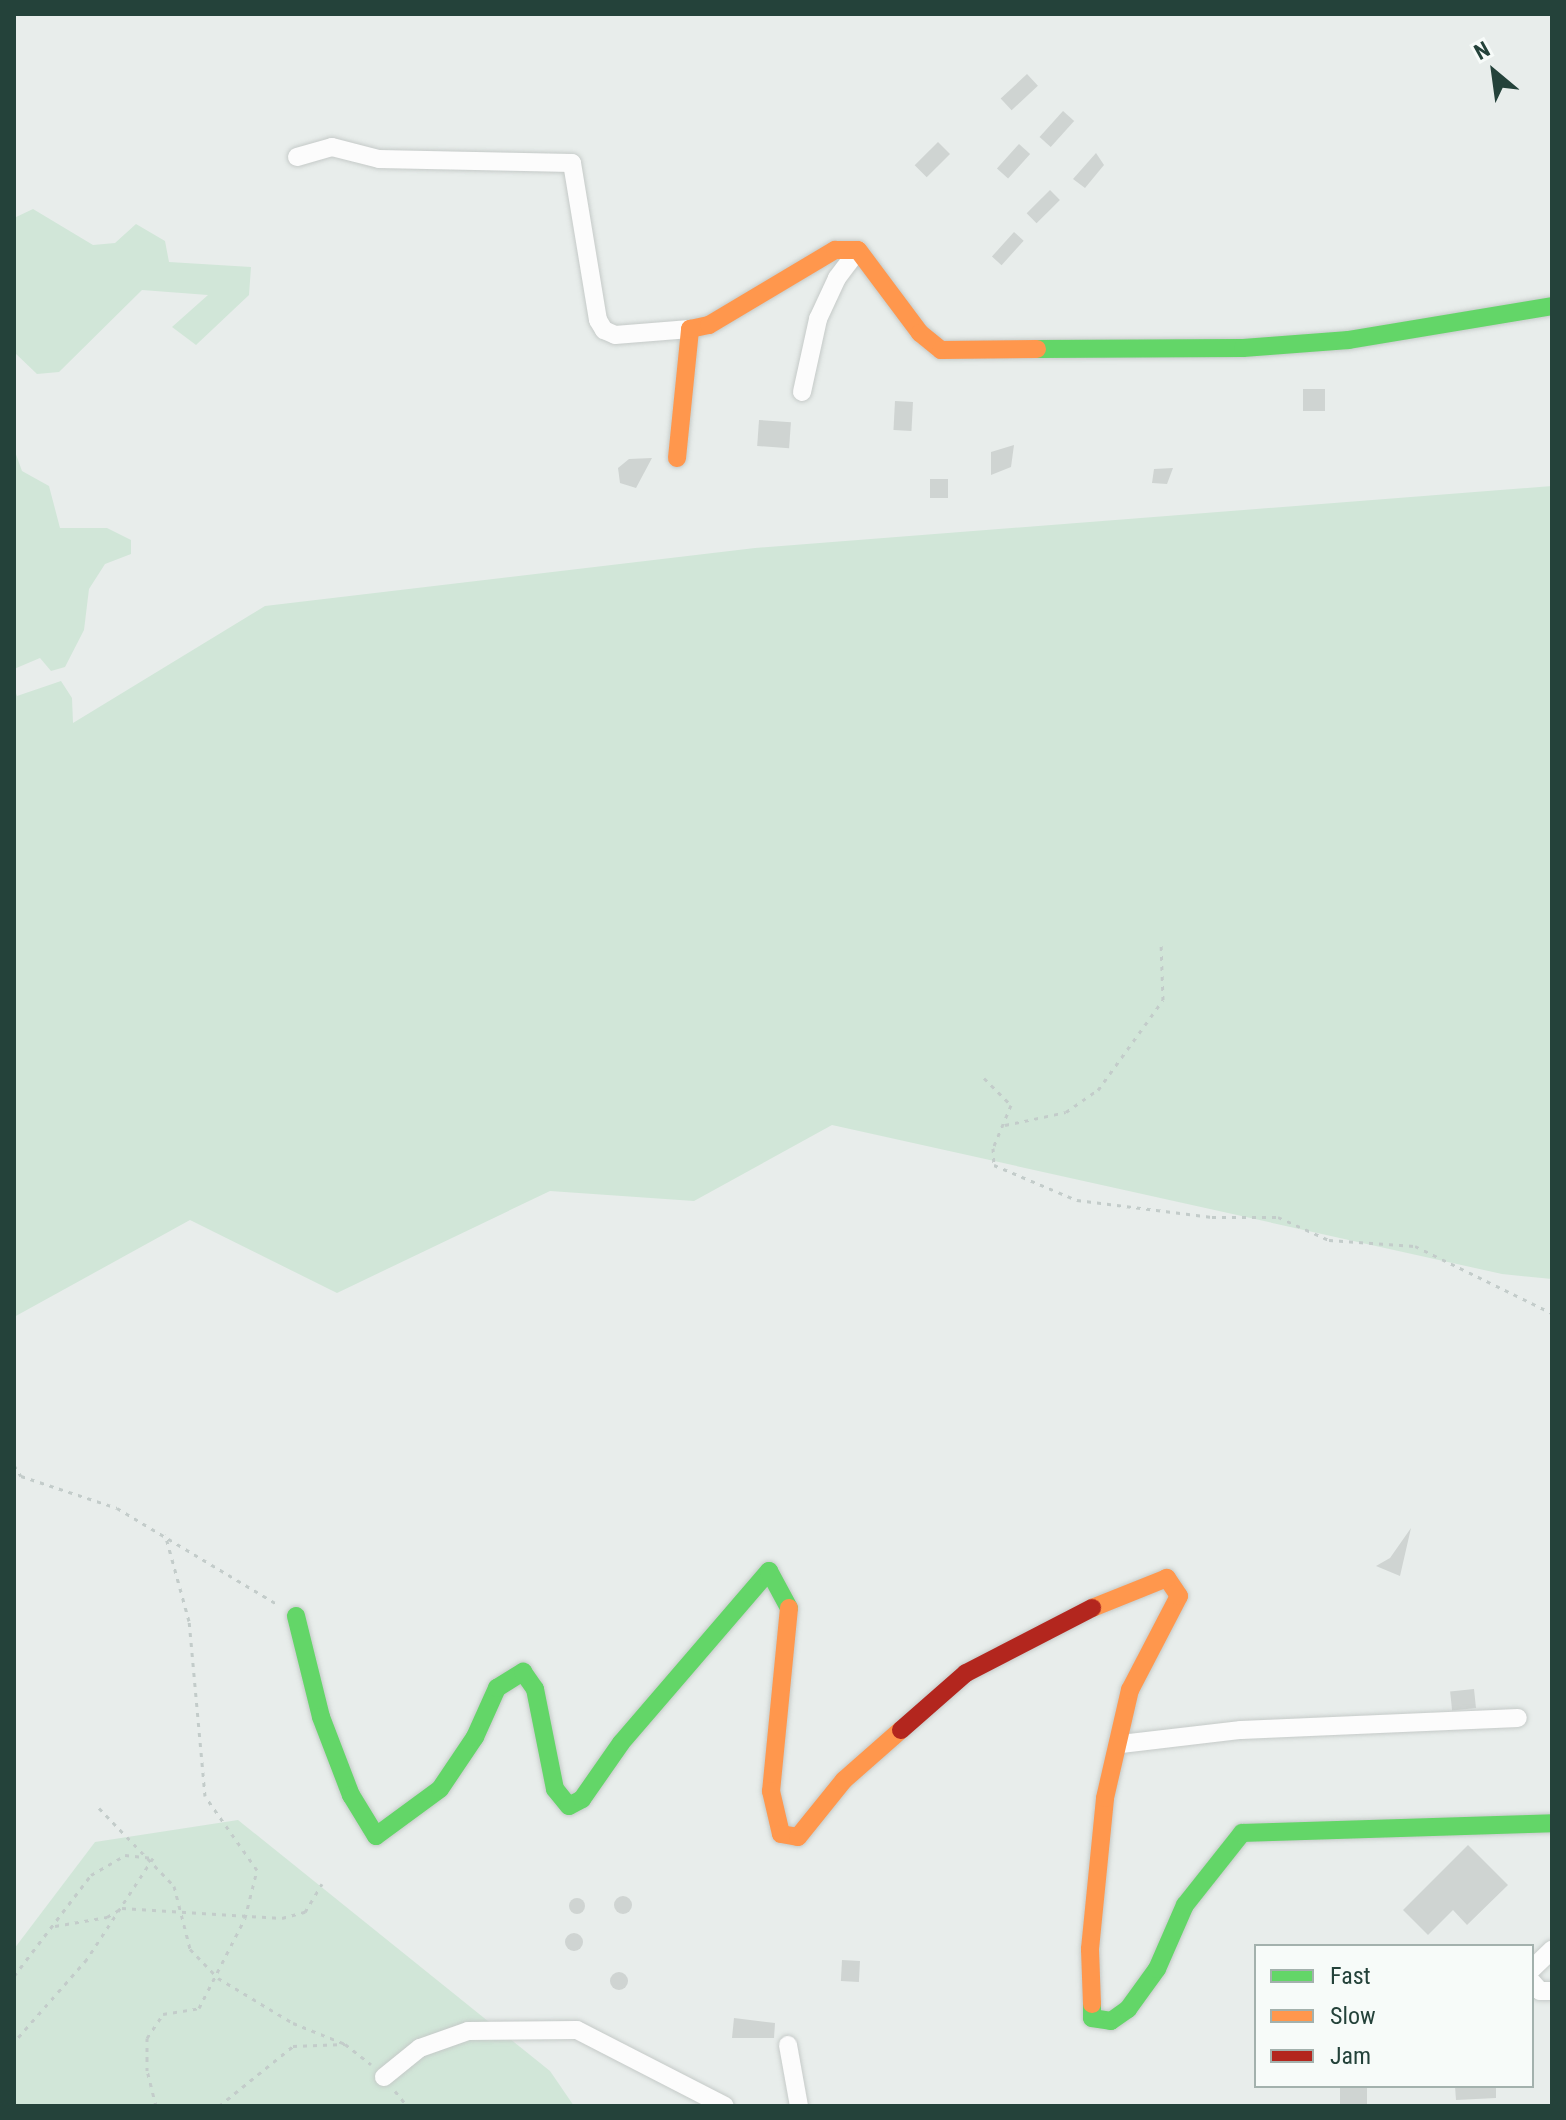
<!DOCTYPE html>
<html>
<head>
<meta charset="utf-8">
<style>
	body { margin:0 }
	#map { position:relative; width:1566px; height:2120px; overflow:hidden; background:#e8edeb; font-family:"Roboto Condensed",sans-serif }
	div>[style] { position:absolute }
	.green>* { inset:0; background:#d1e6d8 }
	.building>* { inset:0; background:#cfd4d2; transform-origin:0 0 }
	.round { border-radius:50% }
	.path>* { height:3px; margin-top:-1.5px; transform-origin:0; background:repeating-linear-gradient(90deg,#c3ccca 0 4px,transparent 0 10px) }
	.roads { filter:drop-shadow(0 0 2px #c5cac8) drop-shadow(0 0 2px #c5cac8) }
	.street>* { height:18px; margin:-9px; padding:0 9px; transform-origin:9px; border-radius:9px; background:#fcfcfc }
	.fast>* { height:18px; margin:-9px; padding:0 9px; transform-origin:9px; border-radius:9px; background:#63d668 }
	.slow>* { height:18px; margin:-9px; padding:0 9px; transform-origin:9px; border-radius:9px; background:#ff974d }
	.jam>* { height:18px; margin:-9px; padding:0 9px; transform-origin:9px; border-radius:9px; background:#b3261e }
	span { translate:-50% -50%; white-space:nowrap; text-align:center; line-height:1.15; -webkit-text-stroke:7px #f7fbf9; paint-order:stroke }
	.frame { position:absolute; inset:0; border:16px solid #24423a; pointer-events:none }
	.legend { position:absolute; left:1254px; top:1944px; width:280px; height:144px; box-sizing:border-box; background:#f7fbf9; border:2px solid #a3b1ad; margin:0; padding:10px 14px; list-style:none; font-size:24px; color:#24423a }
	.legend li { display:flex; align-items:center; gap:16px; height:40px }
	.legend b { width:40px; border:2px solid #a3b1ad }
	.north { position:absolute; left:1454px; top:32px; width:80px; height:80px; -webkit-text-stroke:6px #f7fbf9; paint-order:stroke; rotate:331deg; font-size:22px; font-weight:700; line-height:32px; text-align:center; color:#24423a }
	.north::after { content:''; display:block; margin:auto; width:28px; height:36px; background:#24423a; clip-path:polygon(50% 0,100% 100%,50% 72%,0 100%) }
</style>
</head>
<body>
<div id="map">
	<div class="green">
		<i style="clip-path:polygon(33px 209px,93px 245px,115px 243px,136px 224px,165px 241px,169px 262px,251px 267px,249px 295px,196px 345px,172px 327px,208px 295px,142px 290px,59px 372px,37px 374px,14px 352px,14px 218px)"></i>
		<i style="clip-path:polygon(14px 449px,22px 471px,49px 486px,60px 528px,107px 528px,131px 540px,131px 554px,105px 564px,89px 589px,84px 630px,65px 667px,51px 671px,40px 658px,14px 669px)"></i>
		<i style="clip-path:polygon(1552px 486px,1552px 1279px,1502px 1274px,832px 1125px,694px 1201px,550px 1191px,337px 1293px,190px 1220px,14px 1317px,14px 688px,17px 696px,61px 681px,72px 698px,73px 723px,265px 606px,755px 548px)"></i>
		<i style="clip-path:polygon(238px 1820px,550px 2071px,574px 2106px,14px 2106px,14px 1949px,95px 1842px)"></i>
	</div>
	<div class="building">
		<i style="left:1027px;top:74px;width:16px;height:36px;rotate:47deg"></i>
		<i style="left:1063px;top:111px;width:15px;height:35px;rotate:42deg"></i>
		<i style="left:938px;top:142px;width:17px;height:33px;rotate:45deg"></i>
		<i style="left:1019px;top:144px;width:15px;height:33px;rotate:42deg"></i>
		<i style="clip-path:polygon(1096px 153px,1104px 165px,1085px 188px,1073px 179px)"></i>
		<i style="left:1050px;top:190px;width:14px;height:33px;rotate:45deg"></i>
		<i style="left:1014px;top:232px;width:13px;height:33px;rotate:42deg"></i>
		<i style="left:1303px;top:389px;width:22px;height:22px"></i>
		<i style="left:895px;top:401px;width:18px;height:29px;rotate:3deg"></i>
		<i style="left:759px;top:420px;width:32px;height:26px;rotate:4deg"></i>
		<i style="clip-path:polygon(1014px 445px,1011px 467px,991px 475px,991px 452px)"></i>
		<i style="clip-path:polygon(652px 458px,636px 488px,620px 483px,618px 468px,629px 459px)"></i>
		<i style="clip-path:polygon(1173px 468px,1167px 484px,1152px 483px,1154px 469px)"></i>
		<i style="left:930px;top:479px;width:18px;height:19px"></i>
		<i style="clip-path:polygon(1411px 1528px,1400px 1576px,1376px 1566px,1390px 1558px)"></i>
		<i style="left:1474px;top:1689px;width:19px;height:24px;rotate:84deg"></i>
		<i style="clip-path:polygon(1468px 1845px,1508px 1885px,1467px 1925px,1453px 1910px,1428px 1935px,1403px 1910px)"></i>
		<i class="round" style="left:614px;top:1896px;width:18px;height:18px"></i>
		<i class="round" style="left:569px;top:1898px;width:16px;height:16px"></i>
		<i class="round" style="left:565px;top:1933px;width:18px;height:18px"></i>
		<i style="left:842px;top:1960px;width:18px;height:21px;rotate:3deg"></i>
		<i class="round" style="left:610px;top:1972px;width:18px;height:18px"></i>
		<i style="clip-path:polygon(734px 2018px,775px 2023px,774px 2038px,732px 2038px)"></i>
		<i style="left:1340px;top:2086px;width:27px;height:20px"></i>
		<i style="clip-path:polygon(1455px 2086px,1496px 2086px,1496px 2098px,1456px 2100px)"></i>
	</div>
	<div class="path">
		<i style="left:984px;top:1078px;width:38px;rotate:45deg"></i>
		<i style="left:1011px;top:1105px;width:47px;rotate:112.7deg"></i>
		<i style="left:993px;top:1148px;width:17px;rotate:87deg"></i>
		<i style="left:994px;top:1165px;width:90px;rotate:22.9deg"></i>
		<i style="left:1077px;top:1200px;width:136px;rotate:7.2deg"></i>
		<i style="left:1212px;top:1217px;width:66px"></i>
		<i style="left:1278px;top:1217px;width:56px;rotate:24.3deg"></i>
		<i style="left:1329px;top:1240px;width:86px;rotate:4deg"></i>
		<i style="left:1415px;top:1246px;width:153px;rotate:26.1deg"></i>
		<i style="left:1005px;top:1125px;width:62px;rotate:-12deg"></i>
		<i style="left:1066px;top:1112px;width:39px;rotate:-35deg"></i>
		<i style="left:1098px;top:1090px;width:111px;rotate:-54.2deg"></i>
		<i style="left:1163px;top:1000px;width:56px;rotate:-92deg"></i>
		<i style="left:14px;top:1465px;width:13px;rotate:58deg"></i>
		<i style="left:21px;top:1476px;width:101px;rotate:18.4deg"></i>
		<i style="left:117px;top:1508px;width:187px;rotate:31deg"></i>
		<i style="left:99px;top:1808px;width:108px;rotate:46.1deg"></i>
		<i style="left:174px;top:1886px;width:65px;rotate:75.7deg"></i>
		<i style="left:190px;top:1949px;width:40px;rotate:46deg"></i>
		<i style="left:218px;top:1978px;width:87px;rotate:31deg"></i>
		<i style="left:293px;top:2023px;width:56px;rotate:22deg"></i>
		<i style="left:55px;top:1926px;width:53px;rotate:-9.8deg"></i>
		<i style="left:107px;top:1917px;width:17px;rotate:-31deg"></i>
		<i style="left:122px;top:1908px;width:160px;rotate:3.6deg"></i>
		<i style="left:282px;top:1918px;width:24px;rotate:-15deg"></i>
		<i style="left:305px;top:1912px;width:33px;rotate:-59deg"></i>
		<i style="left:14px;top:1976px;width:127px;rotate:-52.7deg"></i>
		<i style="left:91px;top:1875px;width:39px;rotate:-30deg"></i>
		<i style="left:125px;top:1855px;width:28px;rotate:6deg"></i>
		<i style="left:153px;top:1858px;width:121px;rotate:123.2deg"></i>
		<i style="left:87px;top:1959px;width:111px;rotate:131.3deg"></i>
		<i style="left:395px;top:2091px;width:19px;rotate:51deg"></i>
		<i style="left:156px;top:2106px;width:36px;rotate:-104deg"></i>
		<i style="left:147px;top:2071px;width:33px;rotate:-90deg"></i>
		<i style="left:147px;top:2038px;width:29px;rotate:-56deg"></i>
		<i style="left:163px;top:2014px;width:36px;rotate:-9deg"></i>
		<i style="left:199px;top:2008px;width:101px;rotate:-62.9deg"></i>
		<i style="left:245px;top:1918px;width:49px;rotate:-76deg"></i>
		<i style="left:257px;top:1870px;width:90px;rotate:-125.1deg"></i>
		<i style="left:205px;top:1796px;width:176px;rotate:-95.2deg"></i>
		<i style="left:189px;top:1621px;width:90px;rotate:-105.4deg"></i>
		<i style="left:219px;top:2106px;width:95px;rotate:-39deg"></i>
		<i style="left:293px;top:2046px;width:52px;rotate:-2.2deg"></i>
		<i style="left:345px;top:2044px;width:33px;rotate:38deg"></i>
	</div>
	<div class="roads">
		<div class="street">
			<i style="left:297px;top:157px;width:36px;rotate:-16deg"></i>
			<i style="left:332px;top:147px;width:49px;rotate:14.3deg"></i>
			<i style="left:379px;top:159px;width:193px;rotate:1.2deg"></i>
			<i style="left:572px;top:163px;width:159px;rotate:80.6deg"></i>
			<i style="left:598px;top:320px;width:12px;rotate:59deg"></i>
			<i style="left:604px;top:330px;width:12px;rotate:24deg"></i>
			<i style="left:615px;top:335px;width:75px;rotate:-4.6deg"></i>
			<i style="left:802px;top:392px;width:75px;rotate:-77.6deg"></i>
			<i style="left:818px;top:319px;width:45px;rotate:-65.1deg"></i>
			<i style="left:837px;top:278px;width:35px;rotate:-53deg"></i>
			<i style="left:1121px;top:1744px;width:121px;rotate:-6.7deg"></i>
			<i style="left:1241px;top:1730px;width:277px;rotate:-2.5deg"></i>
			<i style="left:1532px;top:1969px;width:28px;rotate:-44deg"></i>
			<i style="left:1532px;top:1982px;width:12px;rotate:48deg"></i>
			<i style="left:1540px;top:1991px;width:12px"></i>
			<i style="left:788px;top:2045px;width:62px;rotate:79.8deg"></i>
			<i style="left:384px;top:2077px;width:46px;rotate:-38.9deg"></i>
			<i style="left:420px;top:2048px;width:51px;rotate:-19.5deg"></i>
			<i style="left:468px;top:2031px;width:109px;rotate:-0.5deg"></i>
			<i style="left:577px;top:2030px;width:166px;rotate:27.2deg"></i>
		</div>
		<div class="fast">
			<i style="left:1037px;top:349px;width:206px;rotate:-0.3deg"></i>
			<i style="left:1243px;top:348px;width:106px;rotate:-4.3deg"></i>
			<i style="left:1349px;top:340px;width:206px;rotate:-9.5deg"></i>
			<i style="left:296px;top:1616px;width:104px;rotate:76.1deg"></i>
			<i style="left:321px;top:1717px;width:84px;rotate:69deg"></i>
			<i style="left:351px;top:1795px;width:48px;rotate:58.6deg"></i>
			<i style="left:376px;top:1836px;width:79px;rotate:-36.3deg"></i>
			<i style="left:440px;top:1789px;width:63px;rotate:-56.1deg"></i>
			<i style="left:475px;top:1737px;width:54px;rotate:-65.8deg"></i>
			<i style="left:497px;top:1688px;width:31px;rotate:-32deg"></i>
			<i style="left:523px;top:1672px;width:21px;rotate:55deg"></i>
			<i style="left:535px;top:1689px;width:102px;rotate:78.7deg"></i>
			<i style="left:555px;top:1789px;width:22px;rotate:51deg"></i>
			<i style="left:569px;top:1806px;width:15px;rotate:-28deg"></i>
			<i style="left:582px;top:1799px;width:68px;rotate:-55.1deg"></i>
			<i style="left:621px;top:1743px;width:227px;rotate:-49.3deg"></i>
			<i style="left:769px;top:1571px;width:42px;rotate:61.6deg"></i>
			<i style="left:1092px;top:2004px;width:14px;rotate:90deg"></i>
			<i style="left:1092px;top:2018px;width:19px;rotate:9deg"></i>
			<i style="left:1111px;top:2021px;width:21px;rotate:-35deg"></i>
			<i style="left:1128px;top:2009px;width:49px;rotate:-54.1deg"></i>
			<i style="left:1157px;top:1969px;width:70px;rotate:-66.4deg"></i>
			<i style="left:1185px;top:1905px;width:92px;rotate:-51.6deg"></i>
			<i style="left:1242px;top:1833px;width:310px;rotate:-1.8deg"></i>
		</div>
		<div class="slow">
			<i style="left:677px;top:458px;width:130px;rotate:-84.2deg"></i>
			<i style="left:690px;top:329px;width:19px;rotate:-12deg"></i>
			<i style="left:709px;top:325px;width:147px;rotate:-30.8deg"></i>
			<i style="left:835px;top:250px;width:23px"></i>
			<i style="left:858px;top:250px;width:104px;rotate:53.2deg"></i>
			<i style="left:920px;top:333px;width:27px;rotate:39deg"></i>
			<i style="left:941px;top:350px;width:96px;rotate:-0.6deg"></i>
			<i style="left:789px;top:1608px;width:184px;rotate:95.6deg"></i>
			<i style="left:771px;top:1791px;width:44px;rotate:76.9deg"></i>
			<i style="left:781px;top:1834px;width:17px;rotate:10deg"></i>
			<i style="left:798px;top:1837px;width:73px;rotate:-51.1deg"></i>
			<i style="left:844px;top:1780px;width:76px;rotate:-41.3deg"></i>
			<i style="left:1092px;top:2004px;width:55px;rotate:-92.1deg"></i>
			<i style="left:1090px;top:1949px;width:152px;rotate:-84.3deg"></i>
			<i style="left:1105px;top:1798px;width:111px;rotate:-77deg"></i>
			<i style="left:1130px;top:1690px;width:106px;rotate:-62.5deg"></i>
			<i style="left:1179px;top:1596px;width:22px;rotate:-124deg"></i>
			<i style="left:1167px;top:1578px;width:81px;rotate:158.2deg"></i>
		</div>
		<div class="jam">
			<i style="left:901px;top:1730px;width:86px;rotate:-41.2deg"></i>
			<i style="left:966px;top:1673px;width:142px;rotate:-27.3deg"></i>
		</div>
	</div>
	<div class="frame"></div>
	<ul class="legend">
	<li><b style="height:10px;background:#63d668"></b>Fast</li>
	<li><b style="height:10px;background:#ff974d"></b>Slow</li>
	<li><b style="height:10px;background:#b3261e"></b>Jam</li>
	</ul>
	<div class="north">N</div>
</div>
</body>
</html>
